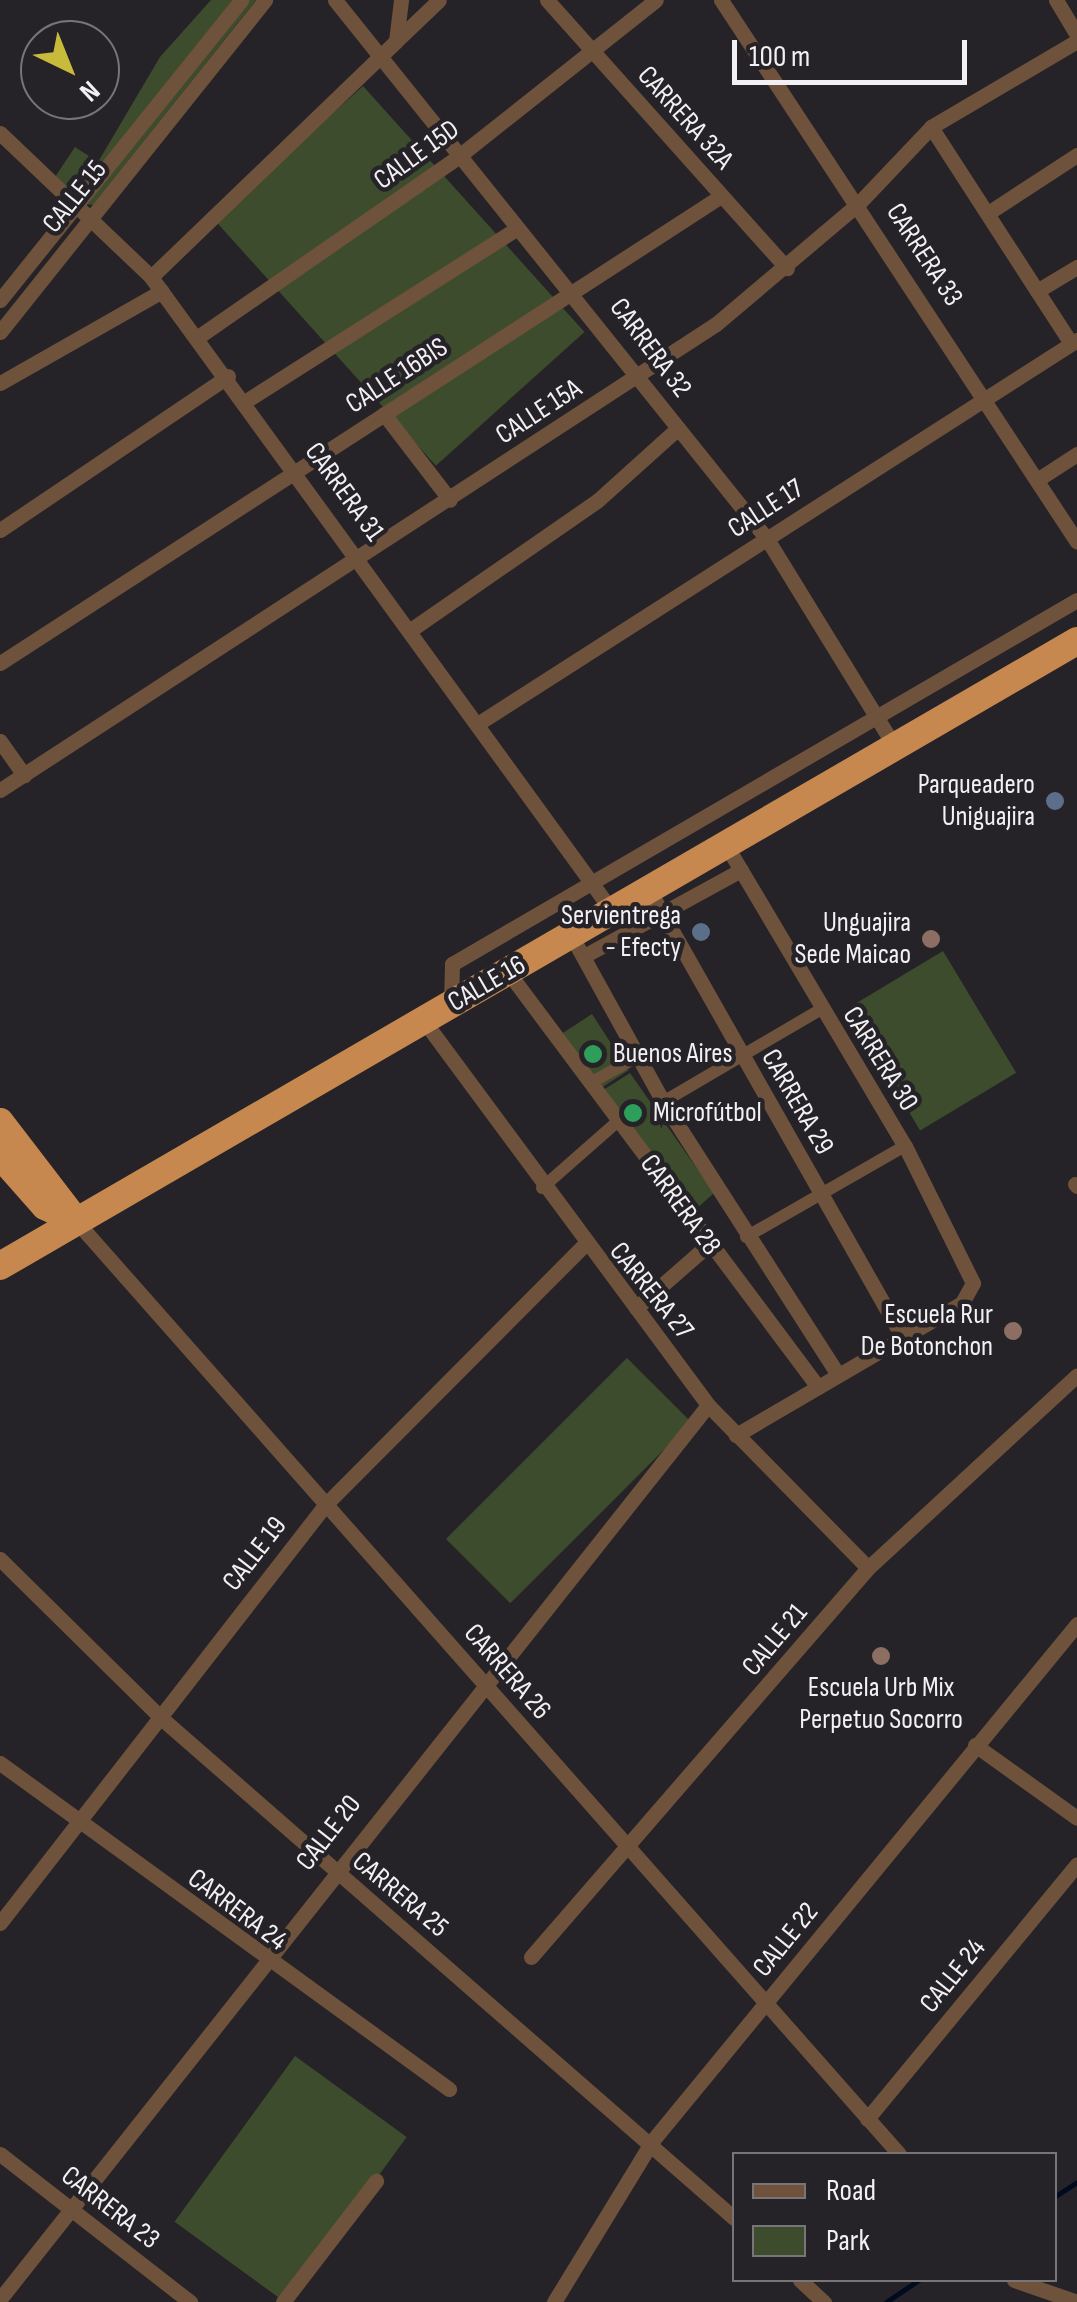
<!DOCTYPE html>
<html>
<head>
<meta charset="utf-8">
<style>
	body { margin:0 }
	#map { position:relative; width:1077px; height:2302px; overflow:hidden; background:#262328; font-family:"Sofia Sans Condensed",sans-serif }
	div>[style] { position:absolute }
	.green>* { inset:0; background:#3c4c2d; transform-origin:0 0 }
	.stream>* { height:5px; margin:-2.5px; padding:0 2.5px; transform-origin:2.5px; border-radius:2.5px; background:#000b20 }
	.pedestrian>* { height:12px; margin:-6px; padding:0 6px; transform-origin:6px; border-radius:6px; background:#6e523b }
	.minor>* { height:15px; margin:-7.5px; padding:0 7.5px; transform-origin:7.5px; border-radius:7.5px; background:#6e523b }
	.trunk>* { height:28px; margin:-14px; padding:0 14px; transform-origin:14px; border-radius:14px; background:#c6884f }
	.dots>* { width:28px; height:28px; translate:-50% -50%; box-sizing:border-box; border:5px solid #262328; border-radius:50% }
	span { translate:-50% -50%; white-space:nowrap; text-align:center; line-height:1.15; -webkit-text-stroke:9px #262328; paint-order:stroke }
	.street-label { font-size:28px; color:#f2f0f3 }
	.poi-label { font-size:28px; color:#f2f0f3 }
	.right { translate:-100% -50%; text-align:right }
	.left { translate:0 -50%; text-align:left }
	.legend { position:absolute; left:732px; top:2152px; width:325px; height:130px; box-sizing:border-box; background:#262328; border:2px solid #787579; margin:0; padding:12px 18px; list-style:none; font-size:30px; color:#f2f0f3 }
	.legend li { display:flex; align-items:center; gap:20px; height:50px }
	.legend b { width:50px; border:2px solid #787579 }
	.north { position:absolute; left:20px; top:20px; width:100px; height:100px; box-sizing:border-box; background:#262328; border:2px solid #787579; border-radius:50%; rotate:137deg; font-size:28px; font-weight:700; line-height:40px; text-align:center; color:#f2f0f3 }
	.north::after { content:''; display:block; margin:auto; width:35px; height:45px; background:#c8bb3b; clip-path:polygon(50% 0,100% 100%,50% 72%,0 100%) }
	.scale { position:absolute; left:732px; top:40px; width:235px; height:45px; box-sizing:border-box; border:5px solid #f2f0f3; border-top:0; padding-left:12px; font-size:30px; line-height:35px; white-space:nowrap; color:#f2f0f3; -webkit-text-stroke:8px #262328; paint-order:stroke }
</style>
</head>
<body>
<div id="map">
	<div class="green">
		<i style="clip-path:polygon(211px 0,256px 0,93px 205px,77px 203px,51px 183px,75px 147px,98px 162px,160px 57px)"></i>
		<i style="left:363px;top:86px;width:331px;height:200px;rotate:48deg"></i>
		<i style="left:943px;top:951px;width:142px;height:112px;rotate:59deg"></i>
		<i style="left:592px;top:1014px;width:67px;height:43px;rotate:57deg"></i>
		<i style="clip-path:polygon(630px 1073px,714px 1193px,694px 1211px,597px 1094px)"></i>
		<i style="left:627px;top:1358px;width:91px;height:256px;rotate:45deg"></i>
		<i style="left:295px;top:2056px;width:138px;height:205px;rotate:36deg"></i>
	</div>
	<div class="stream">
		<i style="left:1054px;top:2197px;width:27px;rotate:-33deg"></i>
		<i style="left:886px;top:2302px;width:40px;rotate:-34deg"></i>
	</div>
	<div class="pedestrian">
		<i style="left:592px;top:1082px;width:54px;rotate:-29deg"></i>
		<i style="left:663px;top:1102px;width:182px;rotate:-30.4deg"></i>
		<i style="left:542px;top:1188px;width:103px;rotate:-41.4deg"></i>
		<i style="left:746px;top:1237px;width:183px;rotate:-29.8deg"></i>
	</div>
	<div class="minor">
		<i style="left:335px;top:0;width:691px;rotate:51.29deg"></i>
		<i style="left:767px;top:539px;width:244px;rotate:58.4deg"></i>
		<i style="left:547px;top:0;width:360px;rotate:48.2deg"></i>
		<i style="left:721px;top:0;width:648px;rotate:56.7deg"></i>
		<i style="left:1056px;top:0;width:41px;rotate:59deg"></i>
		<i style="left:396px;top:41px;width:59px;rotate:-43.6deg"></i>
		<i style="left:931px;top:127px;width:257px;rotate:57.1deg"></i>
		<i style="left:0;top:133px;width:209px;rotate:43.6deg"></i>
		<i style="left:151px;top:277px;width:784px;rotate:53.98deg"></i>
		<i style="left:988px;top:213px;width:106px;rotate:-33.1deg"></i>
		<i style="left:151px;top:277px;width:340px;rotate:-43.9deg"></i>
		<i style="left:396px;top:41px;width:41px;rotate:-83deg"></i>
		<i style="left:1037px;top:291px;width:47px;rotate:-31deg"></i>
		<i style="left:0;top:300px;width:385px;rotate:-51.2deg"></i>
		<i style="left:0;top:332px;width:425px;rotate:-51.4deg"></i>
		<i style="left:198px;top:337px;width:318px;rotate:-34.7deg"></i>
		<i style="left:459px;top:156px;width:251px;rotate:-38.4deg"></i>
		<i style="left:0;top:383px;width:186px;rotate:-29.6deg"></i>
		<i style="left:246px;top:401px;width:320px;rotate:-32.5deg"></i>
		<i style="left:384px;top:414px;width:108px;rotate:52.5deg"></i>
		<i style="left:1040px;top:478px;width:44px;rotate:-33deg"></i>
		<i style="left:0;top:530px;width:275px;rotate:-34deg"></i>
		<i style="left:412px;top:629px;width:225px;rotate:-34.7deg"></i>
		<i style="left:597px;top:501px;width:109px;rotate:-42deg"></i>
		<i style="left:0;top:663px;width:859px;rotate:-32.93deg"></i>
		<i style="left:482px;top:721px;width:707px;rotate:-32.63deg"></i>
		<i style="left:0;top:741px;width:42px;rotate:54.8deg"></i>
		<i style="left:0;top:790px;width:854px;rotate:-33.06deg"></i>
		<i style="left:716px;top:324px;width:187px;rotate:-40.2deg"></i>
		<i style="left:859px;top:203px;width:105px;rotate:-46.5deg"></i>
		<i style="left:931px;top:127px;width:169px;rotate:-30.5deg"></i>
		<i style="left:726px;top:845px;width:350px;rotate:59.3deg"></i>
		<i style="left:905px;top:1146px;width:153px;rotate:63.6deg"></i>
		<i style="left:973px;top:1283px;width:23px;rotate:119deg"></i>
		<i style="left:962px;top:1303px;width:262px;rotate:149.7deg"></i>
		<i style="left:649px;top:890px;width:515px;rotate:60.45deg"></i>
		<i style="left:571px;top:935px;width:191px;rotate:61.1deg"></i>
		<i style="left:663px;top:1102px;width:324px;rotate:57.3deg"></i>
		<i style="left:584px;top:956px;width:179px;rotate:-28.7deg"></i>
		<i style="left:508px;top:972px;width:518px;rotate:53.24deg"></i>
		<i style="left:451px;top:1005px;width:41px;rotate:-88.6deg"></i>
		<i style="left:452px;top:964px;width:723px;rotate:-30.22deg"></i>
		<i style="left:424px;top:1021px;width:478px;rotate:53.5deg"></i>
		<i style="left:708px;top:1405px;width:228px;rotate:45.5deg"></i>
		<i style="left:1075px;top:1184px;width:3px;rotate:45deg"></i>
		<i style="left:76px;top:1221px;width:1244px;rotate:48.58deg"></i>
		<i style="left:636px;top:1308px;width:96px;rotate:-41.2deg"></i>
		<i style="left:0;top:1559px;width:225px;rotate:44.6deg"></i>
		<i style="left:160px;top:1717px;width:762px;rotate:41.12deg"></i>
		<i style="left:975px;top:1745px;width:125px;rotate:35.6deg"></i>
		<i style="left:0;top:1763px;width:555px;rotate:35.98deg"></i>
		<i style="left:0;top:1923px;width:531px;rotate:-52.12deg"></i>
		<i style="left:326px;top:1504px;width:364px;rotate:-45.1deg"></i>
		<i style="left:531px;top:1957px;width:515px;rotate:-49.1deg"></i>
		<i style="left:868px;top:1568px;width:284px;rotate:-42.7deg"></i>
		<i style="left:867px;top:2119px;width:330px;rotate:-50.5deg"></i>
		<i style="left:0;top:2154px;width:241px;rotate:37.9deg"></i>
		<i style="left:800px;top:2280px;width:33px;rotate:43deg"></i>
		<i style="left:1014px;top:2280px;width:67px;rotate:19.2deg"></i>
		<i style="left:0;top:2299px;width:1140px;rotate:-51.62deg"></i>
		<i style="left:283px;top:2302px;width:153px;rotate:-52.5deg"></i>
		<i style="left:554px;top:2302px;width:190px;rotate:-58.6deg"></i>
		<i style="left:653px;top:2140px;width:668px;rotate:-50.59deg"></i>
	</div>
	<div class="trunk">
		<i style="left:0;top:1122px;width:125px;rotate:52.5deg"></i>
		<i style="left:0;top:1155px;width:68px;rotate:48.6deg"></i>
		<i style="left:45px;top:1206px;width:34px;rotate:26deg"></i>
		<i style="left:0;top:1266px;width:1245px;rotate:-30.13deg"></i>
	</div>
	<div class="dots">
		<i style="left:1055px;top:801px;background:#5c6f8a"></i>
		<i style="left:701px;top:932px;background:#5c6f8a"></i>
		<i style="left:931px;top:939px;background:#8d6e63"></i>
		<i style="left:593px;top:1054px;background:#2e9e5b"></i>
		<i style="left:633px;top:1113px;background:#2e9e5b"></i>
		<i style="left:1013px;top:1331px;background:#8d6e63"></i>
		<i style="left:881px;top:1656px;background:#8d6e63"></i>
	</div>
	<div class="street-label">
		<span style="left:685px;top:118px;rotate:48deg">CARRERA 32A</span>
		<span style="left:417px;top:155px;rotate:-36deg">CALLE 15D</span>
		<span style="left:75px;top:197px;rotate:-51deg">CALLE 15</span>
		<span style="left:924px;top:255px;rotate:57deg">CARRERA 33</span>
		<span style="left:650px;top:348px;rotate:53deg">CARRERA 32</span>
		<span style="left:397px;top:376px;rotate:-33deg">CALLE 16BIS</span>
		<span style="left:539px;top:412px;rotate:-33deg">CALLE 15A</span>
		<span style="left:344px;top:492px;rotate:54deg">CARRERA 31</span>
		<span style="left:766px;top:509px;rotate:-33deg">CALLE 17</span>
		<span style="left:487px;top:984px;rotate:-30deg">CALLE 16</span>
		<span style="left:880px;top:1059px;rotate:58deg">CARRERA 30</span>
		<span style="left:797px;top:1102px;rotate:60deg">CARRERA 29</span>
		<span style="left:680px;top:1205px;rotate:54deg">CARRERA 28</span>
		<span style="left:651px;top:1291px;rotate:51deg">CARRERA 27</span>
		<span style="left:255px;top:1554px;rotate:-52deg">CALLE 19</span>
		<span style="left:775px;top:1640px;rotate:-50deg">CALLE 21</span>
		<span style="left:507px;top:1672px;rotate:49deg">CARRERA 26</span>
		<span style="left:329px;top:1833px;rotate:-52deg">CALLE 20</span>
		<span style="left:400px;top:1895px;rotate:40deg">CARRERA 25</span>
		<span style="left:237px;top:1910px;rotate:37deg">CARRERA 24</span>
		<span style="left:786px;top:1940px;rotate:-51deg">CALLE 22</span>
		<span style="left:953px;top:1976px;rotate:-51deg">CALLE 24</span>
		<span style="left:110px;top:2208px;rotate:38deg">CARRERA 23</span>
	</div>
	<div class="poi-label">
		<span class="right" style="left:1035px;top:801px">Parqueadero<br>Uniguajira</span>
		<span class="right" style="left:681px;top:932px">Servientrega<br>- Efecty</span>
		<span class="right" style="left:911px;top:939px">Unguajira<br>Sede Maicao</span>
		<span class="left" style="left:613px;top:1054px">Buenos Aires</span>
		<span class="left" style="left:653px;top:1113px">Microfútbol</span>
		<span class="right" style="left:993px;top:1331px">Escuela Rur<br>De Botonchon</span>
		<span style="left:881px;top:1704px">Escuela Urb Mix<br>Perpetuo Socorro</span>
	</div>
	<ul class="legend">
	<li><b style="height:12px;background:#6e523b"></b>Road</li>
	<li><b style="height:28px;background:#3c4c2d"></b>Park</li>
	</ul>
	<div class="north">N</div>
	<div class="scale">100 m</div>
</div>
</body>
</html>
